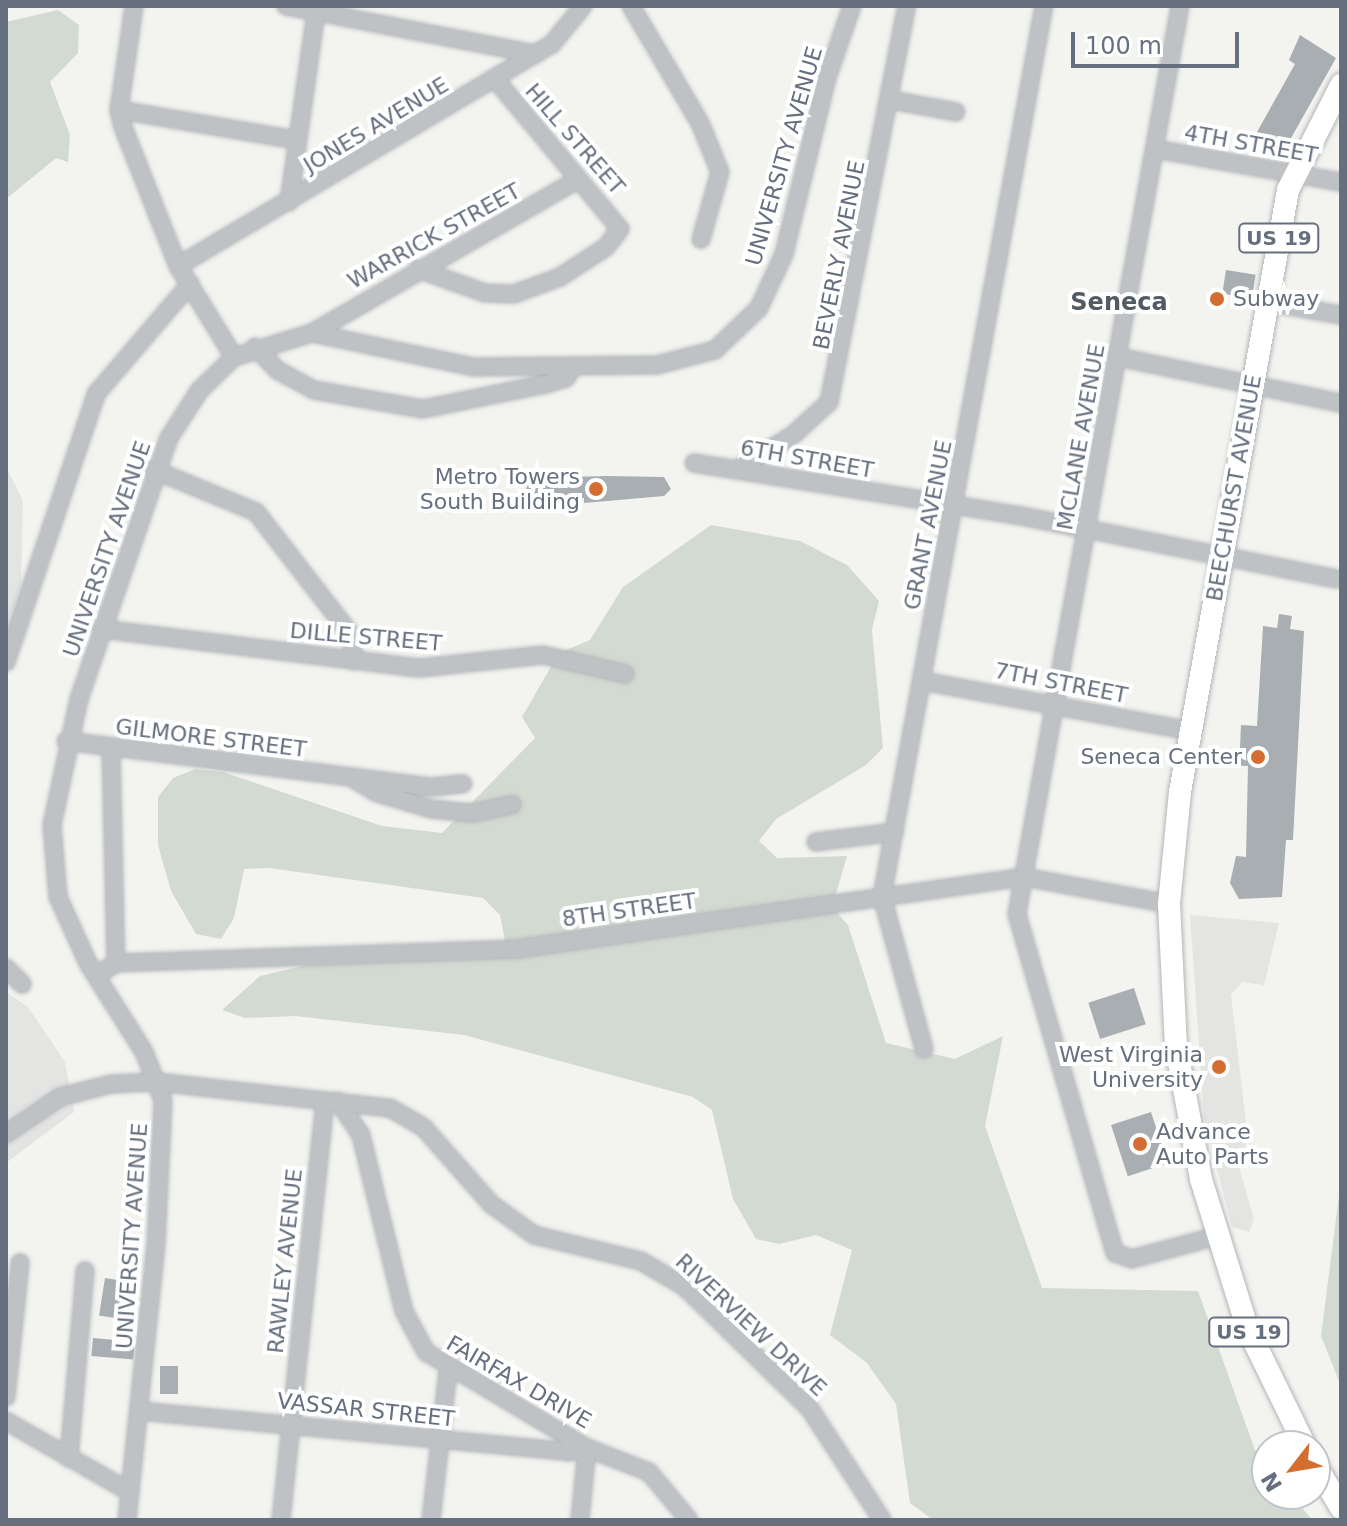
<!DOCTYPE html>
<html>
<head>
<meta charset="utf-8">
<style>
	body { margin:0 }
	#map { position:relative; width:1347px; height:1526px; overflow:hidden; background:#f3f3f0; font-family:"DejaVu Sans",sans-serif }
	div>[style] { position:absolute }
	.built>* { inset:0; background:#e4e4e3 }
	.green>* { inset:0; background:#d3dad1 }
	.building>* { inset:0; background:#a9aeb3; transform-origin:0 0 }
	.roads { filter:drop-shadow(0 0 2px #b3b5b9) drop-shadow(0 0 2px #b3b5b9) }
	.minor>* { height:16px; margin:-8px; padding:0 8px; transform-origin:8px; border-radius:8px; background:#bfc2c5 }
	.major>* { height:22px; margin:-11px; padding:0 11px; transform-origin:11px; border-radius:11px; background:#fff }
	.dots>* { width:22px; height:22px; translate:-50% -50%; box-sizing:border-box; border:4px solid #fff; border-radius:50% }
	span { translate:-50% -50%; white-space:nowrap; text-align:center; line-height:1.15; -webkit-text-stroke:8px #fff; paint-order:stroke }
	.shield-label span { padding:2px 6px; background:#fff; border:2px solid; border-radius:6px; -webkit-text-stroke-width:0 }
	.shield-label { font-size:20px; color:#656f7e; font-weight:700 }
	.street-label { font-size:22px; color:#656f7e }
	.poi-label { font-size:22px; color:#656f7e }
	.left { translate:0 -50%; text-align:left }
	.right { translate:-100% -50%; text-align:right }
	.neighbourhood-label { font-size:24px; color:#525a64; font-weight:700 }
	.frame { position:absolute; inset:0; border:8px solid #656f7e; pointer-events:none }
	.north { position:absolute; left:1251px; top:1430px; width:80px; height:80px; box-sizing:border-box; background:#fff; border:2px solid #c1c5cb; border-radius:50%; rotate:239deg; font-size:22px; font-weight:700; line-height:32px; text-align:center; color:#656f7e }
	.north::after { content:''; display:block; margin:auto; width:28px; height:36px; background:#d36e30; clip-path:polygon(50% 0,100% 100%,50% 72%,0 100%) }
	.scale { position:absolute; left:1071px; top:32px; width:168px; height:36px; box-sizing:border-box; border:4px solid #656f7e; border-top:0; padding-left:10px; font-size:24px; line-height:28px; white-space:nowrap; color:#656f7e; -webkit-text-stroke:6px #fff; paint-order:stroke }
</style>
</head>
<body>
<div id="map">
	<div class="built">
		<i style="clip-path:polygon(6px 467px,23px 501px,21px 585px,6px 629px)"></i>
		<i style="clip-path:polygon(1190px 915px,1279px 923px,1264px 985px,1242px 982px,1231px 995px,1248px 1140px,1238px 1164px,1254px 1219px,1249px 1232px,1232px 1227px,1204px 1118px)"></i>
		<i style="clip-path:polygon(6px 992px,28px 1007px,65px 1062px,74px 1112px,6px 1163px)"></i>
	</div>
	<div class="green">
		<i style="clip-path:polygon(58px 10px,79px 25px,78px 53px,50px 82px,70px 135px,68px 162px,56px 158px,6px 199px,6px 22px)"></i>
		<i style="clip-path:polygon(711px 525px,800px 541px,847px 565px,879px 601px,872px 630px,883px 748px,866px 765px,776px 819px,759px 841px,777px 858px,847px 856px,832px 907px,848px 925px,886px 1043px,955px 1059px,1003px 1036px,985px 1126px,1042px 1288px,1198px 1291px,1255px 1450px,1267px 1465px,1267px 1494px,1291px 1494px,1312px 1520px,933px 1520px,910px 1503px,896px 1404px,867px 1363px,830px 1335px,852px 1250px,816px 1235px,779px 1244px,756px 1239px,733px 1199px,712px 1110px,693px 1097px,464px 1035px,295px 1016px,245px 1018px,222px 1010px,260px 976px,307px 965px,486px 956px,505px 941px,500px 915px,483px 898px,269px 868px,244px 869px,234px 918px,221px 939px,196px 934px,171px 891px,158px 845px,158px 797px,173px 778px,195px 769px,223px 772px,382px 826px,442px 833px,535px 738px,522px 717px,559px 653px,590px 640px,623px 587px)"></i>
		<i style="clip-path:polygon(1341px 1180px,1341px 1386px,1321px 1336px)"></i>
	</div>
	<div class="building">
		<i style="clip-path:polygon(1300px 35px,1336px 58px,1281px 156px,1252px 141px,1295px 64px,1289px 60px)"></i>
		<i style="left:399px;top:108px;width:12px;height:25px;rotate:59deg"></i>
		<i style="left:1226px;top:270px;width:30px;height:24px;rotate:9deg"></i>
		<i style="clip-path:polygon(606px 476px,664px 477px,671px 489px,664px 496px,584px 503px,584px 498px,532px 500px,524px 493px,531px 478px)"></i>
		<i style="clip-path:polygon(1279px 614px,1292px 616px,1290px 629px,1304px 631px,1293px 840px,1286px 840px,1282px 897px,1239px 899px,1230px 883px,1236px 856px,1246px 857px,1248px 766px,1218px 765px,1222px 749px,1240px 748px,1241px 725px,1257px 726px,1263px 626px,1277px 628px)"></i>
		<i style="left:1134px;top:988px;width:38px;height:48px;rotate:72deg"></i>
		<i style="left:1151px;top:1112px;width:54px;height:42px;rotate:72deg"></i>
		<i style="left:105px;top:1278px;width:24px;height:38px;rotate:9deg"></i>
		<i style="left:93px;top:1338px;width:42px;height:18px;rotate:5deg"></i>
		<i style="left:160px;top:1366px;width:18px;height:28px"></i>
	</div>
	<div class="roads">
		<div class="minor">
			<i style="left:134px;top:6px;width:105px;rotate:98.2deg"></i>
			<i style="left:119px;top:110px;width:17px;rotate:77deg"></i>
			<i style="left:123px;top:127px;width:149px;rotate:68.4deg"></i>
			<i style="left:178px;top:266px;width:107px;rotate:58.4deg"></i>
			<i style="left:286px;top:6px;width:254px;rotate:10.9deg"></i>
			<i style="left:631px;top:6px;width:136px;rotate:59.5deg"></i>
			<i style="left:700px;top:123px;width:53px;rotate:67.8deg"></i>
			<i style="left:720px;top:172px;width:70px;rotate:105.8deg"></i>
			<i style="left:1180px;top:6px;width:923px;rotate:100.18deg"></i>
			<i style="left:1017px;top:914px;width:353px;rotate:73.9deg"></i>
			<i style="left:1115px;top:1253px;width:18px;rotate:19deg"></i>
			<i style="left:1132px;top:1259px;width:88px;rotate:-15.1deg"></i>
			<i style="left:891px;top:100px;width:66px;rotate:10.5deg"></i>
			<i style="left:119px;top:110px;width:180px;rotate:9.6deg"></i>
			<i style="left:1155px;top:149px;width:189px;rotate:10.1deg"></i>
			<i style="left:289px;top:202px;width:198px;rotate:-81.9deg"></i>
			<i style="left:178px;top:266px;width:435px;rotate:-30.7deg"></i>
			<i style="left:552px;top:44px;width:49px;rotate:-50.8deg"></i>
			<i style="left:418px;top:269px;width:71px;rotate:19.7deg"></i>
			<i style="left:485px;top:293px;width:29px;rotate:2deg"></i>
			<i style="left:514px;top:294px;width:49px;rotate:-20.3deg"></i>
			<i style="left:560px;top:277px;width:55px;rotate:-33.1deg"></i>
			<i style="left:606px;top:247px;width:23px;rotate:-52deg"></i>
			<i style="left:620px;top:229px;width:195px;rotate:-129.8deg"></i>
			<i style="left:1266px;top:302px;width:76px;rotate:9.8deg"></i>
			<i style="left:312px;top:333px;width:308px;rotate:-30deg"></i>
			<i style="left:255px;top:347px;width:32px;rotate:46deg"></i>
			<i style="left:277px;top:370px;width:42px;rotate:28.4deg"></i>
			<i style="left:314px;top:390px;width:111px;rotate:9.9deg"></i>
			<i style="left:423px;top:409px;width:126px;rotate:-11.5deg"></i>
			<i style="left:546px;top:384px;width:21px;rotate:-17deg"></i>
			<i style="left:566px;top:378px;width:13px;rotate:-58deg"></i>
			<i style="left:1118px;top:357px;width:228px;rotate:11.7deg"></i>
			<i style="left:694px;top:463px;width:331px;rotate:9.2deg"></i>
			<i style="left:1021px;top:516px;width:321px;rotate:11.3deg"></i>
			<i style="left:741px;top:467px;width:61px;rotate:-31.6deg"></i>
			<i style="left:793px;top:435px;width:49px;rotate:-42.5deg"></i>
			<i style="left:829px;top:402px;width:404px;rotate:-78.9deg"></i>
			<i style="left:154px;top:470px;width:110px;rotate:22.4deg"></i>
			<i style="left:256px;top:512px;width:157px;rotate:52.3deg"></i>
			<i style="left:352px;top:636px;width:25px;rotate:88deg"></i>
			<i style="left:101px;top:629px;width:320px;rotate:7deg"></i>
			<i style="left:419px;top:668px;width:125px;rotate:-6deg"></i>
			<i style="left:543px;top:655px;width:84px;rotate:13deg"></i>
			<i style="left:6px;top:662px;width:283px;rotate:-71.4deg"></i>
			<i style="left:96px;top:394px;width:145px;rotate:-49.5deg"></i>
			<i style="left:923px;top:681px;width:273px;rotate:10.6deg"></i>
			<i style="left:66px;top:741px;width:369px;rotate:7.2deg"></i>
			<i style="left:432px;top:787px;width:31px;rotate:-6deg"></i>
			<i style="left:111px;top:749px;width:214px;rotate:88.7deg"></i>
			<i style="left:352px;top:778px;width:27px;rotate:31deg"></i>
			<i style="left:375px;top:792px;width:59px;rotate:16.9deg"></i>
			<i style="left:431px;top:809px;width:42px;rotate:5.4deg"></i>
			<i style="left:473px;top:813px;width:40px;rotate:-12deg"></i>
			<i style="left:816px;top:842px;width:79px;rotate:-7.3deg"></i>
			<i style="left:6px;top:968px;width:23px;rotate:45deg"></i>
			<i style="left:96px;top:976px;width:24px;rotate:-33deg"></i>
			<i style="left:116px;top:963px;width:401px;rotate:-2deg"></i>
			<i style="left:517px;top:949px;width:512px;rotate:-8.08deg"></i>
			<i style="left:1024px;top:877px;width:147px;rotate:10.5deg"></i>
			<i style="left:924px;top:1049px;width:158px;rotate:-105.4deg"></i>
			<i style="left:882px;top:897px;width:906px;rotate:-79.7deg"></i>
			<i style="left:338px;top:1101px;width:41px;rotate:55.9deg"></i>
			<i style="left:361px;top:1135px;width:181px;rotate:76.3deg"></i>
			<i style="left:404px;top:1311px;width:47px;rotate:61.8deg"></i>
			<i style="left:426px;top:1352px;width:187px;rotate:30.8deg"></i>
			<i style="left:587px;top:1448px;width:66px;rotate:21.2deg"></i>
			<i style="left:649px;top:1472px;width:62px;rotate:50.2deg"></i>
			<i style="left:6px;top:1134px;width:65px;rotate:-34.4deg"></i>
			<i style="left:60px;top:1097px;width:53px;rotate:-14.3deg"></i>
			<i style="left:111px;top:1084px;width:46px;rotate:-2.5deg"></i>
			<i style="left:157px;top:1082px;width:234px;rotate:6.4deg"></i>
			<i style="left:390px;top:1108px;width:39px;rotate:30deg"></i>
			<i style="left:424px;top:1128px;width:101px;rotate:48.6deg"></i>
			<i style="left:491px;top:1204px;width:53px;rotate:35.8deg"></i>
			<i style="left:534px;top:1235px;width:110px;rotate:13.7deg"></i>
			<i style="left:641px;top:1261px;width:51px;rotate:30.6deg"></i>
			<i style="left:685px;top:1287px;width:175px;rotate:44.3deg"></i>
			<i style="left:810px;top:1409px;width:132px;rotate:57deg"></i>
			<i style="left:6px;top:1397px;width:135px;rotate:-84deg"></i>
			<i style="left:139px;top:1411px;width:432px;rotate:5.4deg"></i>
			<i style="left:569px;top:1452px;width:18px;rotate:-13deg"></i>
			<i style="left:587px;top:1448px;width:72px;rotate:95.6deg"></i>
			<i style="left:6px;top:1421px;width:143px;rotate:29.8deg"></i>
			<i style="left:69px;top:1458px;width:188px;rotate:-85.1deg"></i>
			<i style="left:127px;top:1520px;width:278px;rotate:-84deg"></i>
			<i style="left:156px;top:1244px;width:144px;rotate:-87.2deg"></i>
			<i style="left:163px;top:1100px;width:52px;rotate:-111.6deg"></i>
			<i style="left:144px;top:1052px;width:105px;rotate:-122.2deg"></i>
			<i style="left:88px;top:963px;width:72px;rotate:-114.4deg"></i>
			<i style="left:58px;top:897px;width:72px;rotate:-94.8deg"></i>
			<i style="left:52px;top:825px;width:129px;rotate:-77.9deg"></i>
			<i style="left:79px;top:699px;width:276px;rotate:-71deg"></i>
			<i style="left:169px;top:438px;width:56px;rotate:-57.4deg"></i>
			<i style="left:199px;top:391px;width:49px;rotate:-44.2deg"></i>
			<i style="left:234px;top:357px;width:82px;rotate:-17.1deg"></i>
			<i style="left:312px;top:333px;width:165px;rotate:11.9deg"></i>
			<i style="left:473px;top:367px;width:184px;rotate:-0.6deg"></i>
			<i style="left:657px;top:365px;width:60px;rotate:-14.5deg"></i>
			<i style="left:715px;top:350px;width:61px;rotate:-43.7deg"></i>
			<i style="left:759px;top:308px;width:60px;rotate:-65.2deg"></i>
			<i style="left:784px;top:254px;width:181px;rotate:-76.3deg"></i>
			<i style="left:827px;top:78px;width:76px;rotate:-70.9deg"></i>
			<i style="left:281px;top:1520px;width:421px;rotate:-84deg"></i>
			<i style="left:431px;top:1520px;width:150px;rotate:-83.5deg"></i>
		</div>
		<div class="major">
			<i style="left:1305px;top:1446px;width:132px;rotate:-116deg"></i>
			<i style="left:1247px;top:1327px;width:155px;rotate:-107.3deg"></i>
			<i style="left:1201px;top:1179px;width:134px;rotate:-100.7deg"></i>
			<i style="left:1176px;top:1047px;width:143px;rotate:-92.8deg"></i>
			<i style="left:1169px;top:904px;width:113px;rotate:-84.4deg"></i>
			<i style="left:1180px;top:792px;width:612px;rotate:-79.83deg"></i>
			<i style="left:1288px;top:190px;width:118px;rotate:-63.2deg"></i>
			<i style="left:1315px;top:1464px;width:51px;rotate:59.4deg"></i>
		</div>
	</div>
	<div class="dots">
		<i style="left:1217px;top:299px;background:#d36e30"></i>
		<i style="left:596px;top:489px;background:#d36e30"></i>
		<i style="left:1258px;top:757px;background:#d36e30"></i>
		<i style="left:1219px;top:1067px;background:#d36e30"></i>
		<i style="left:1140px;top:1144px;background:#d36e30"></i>
	</div>
	<div class="shield-label">
		<span style="left:1279px;top:238px">US 19</span>
		<span style="left:1249px;top:1332px">US 19</span>
	</div>
	<div class="street-label">
		<span style="left:376px;top:125px;rotate:-31deg">JONES AVENUE</span>
		<span style="left:575px;top:139px;rotate:49deg">HILL STREET</span>
		<span style="left:1251px;top:144px;rotate:10deg">4TH STREET</span>
		<span style="left:784px;top:156px;rotate:-74deg">UNIVERSITY AVENUE</span>
		<span style="left:434px;top:236px;rotate:-29deg">WARRICK STREET</span>
		<span style="left:839px;top:255px;rotate:-79deg">BEVERLY AVENUE</span>
		<span style="left:1081px;top:437px;rotate:-80deg">MCLANE AVENUE</span>
		<span style="left:807px;top:459px;rotate:10deg">6TH STREET</span>
		<span style="left:1234px;top:488px;rotate:-80deg">BEECHURST AVENUE</span>
		<span style="left:928px;top:525px;rotate:-79deg">GRANT AVENUE</span>
		<span style="left:107px;top:549px;rotate:-71deg">UNIVERSITY AVENUE</span>
		<span style="left:366px;top:637px;rotate:5deg">DILLE STREET</span>
		<span style="left:1061px;top:683px;rotate:11deg">7TH STREET</span>
		<span style="left:211px;top:738px;rotate:7deg">GILMORE STREET</span>
		<span style="left:629px;top:910px;rotate:-8deg">8TH STREET</span>
		<span style="left:132px;top:1236px;rotate:-86deg">UNIVERSITY AVENUE</span>
		<span style="left:285px;top:1261px;rotate:-84deg">RAWLEY AVENUE</span>
		<span style="left:751px;top:1325px;rotate:43deg">RIVERVIEW DRIVE</span>
		<span style="left:519px;top:1382px;rotate:30deg">FAIRFAX DRIVE</span>
		<span style="left:366px;top:1410px;rotate:6deg">VASSAR STREET</span>
	</div>
	<div class="poi-label">
		<span class="left" style="left:1233px;top:299px">Subway</span>
		<span class="right" style="left:580px;top:489px">Metro Towers<br>South Building</span>
		<span class="right" style="left:1242px;top:757px">Seneca Center</span>
		<span class="right" style="left:1203px;top:1067px">West Virginia<br>University</span>
		<span class="left" style="left:1156px;top:1144px">Advance<br>Auto Parts</span>
	</div>
	<div class="neighbourhood-label">
		<span style="left:1119px;top:303px">Seneca</span>
	</div>
	<div class="frame"></div>
	<div class="north">N</div>
	<div class="scale">100 m</div>
</div>
</body>
</html>
